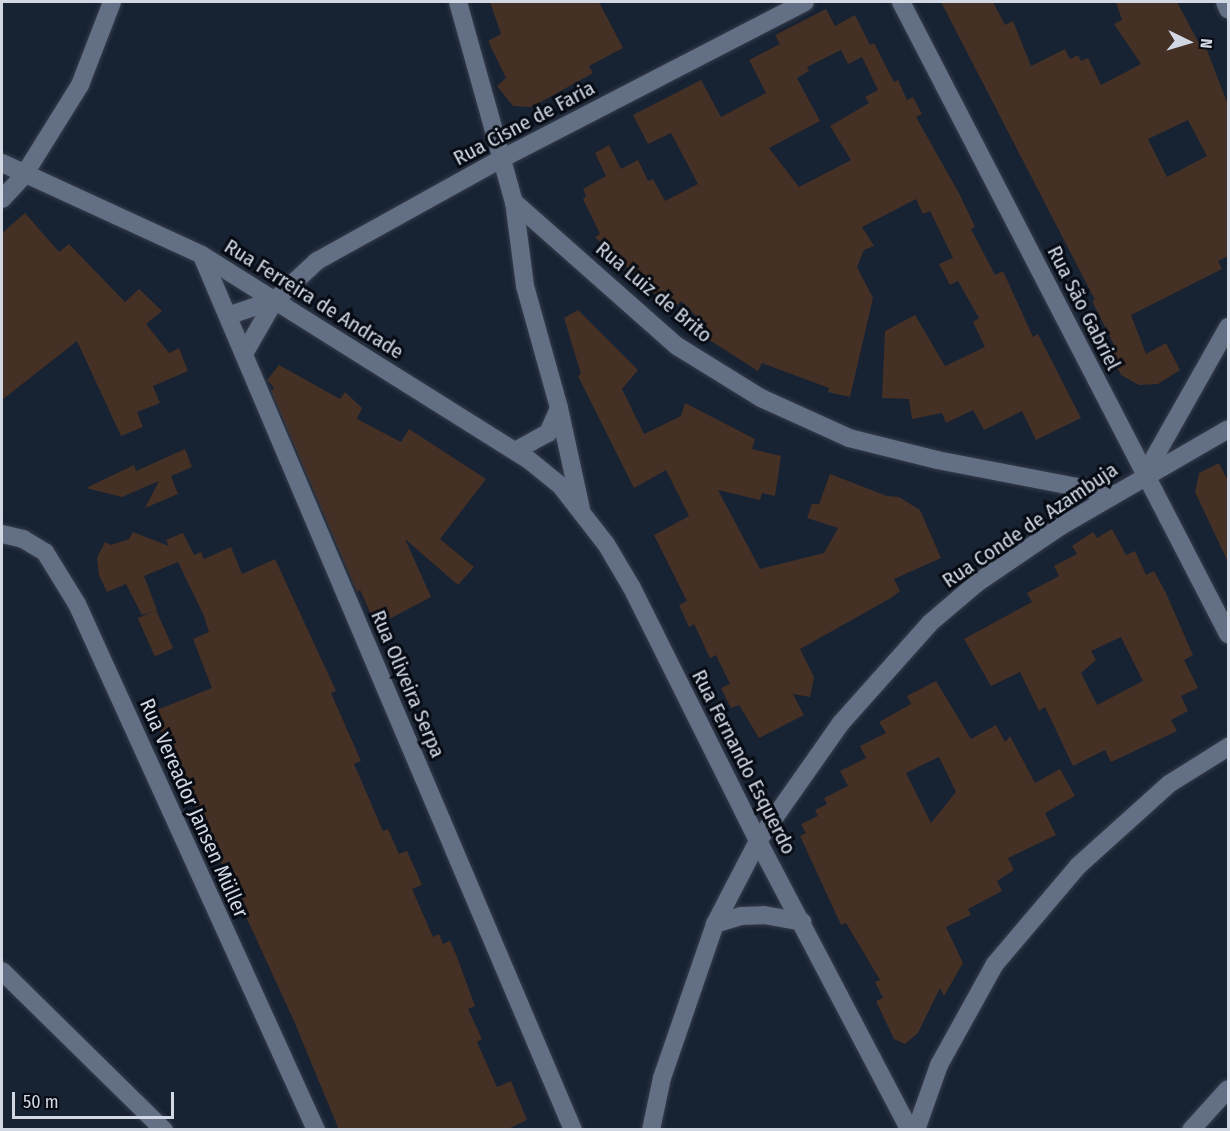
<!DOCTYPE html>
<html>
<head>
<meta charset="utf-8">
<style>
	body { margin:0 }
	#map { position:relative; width:1230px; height:1131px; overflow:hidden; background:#172233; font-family:"Fira Sans Condensed",sans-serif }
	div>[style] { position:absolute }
	.building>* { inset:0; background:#453025; transform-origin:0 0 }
	.roads { filter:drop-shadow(0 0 2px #353c4a) drop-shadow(0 0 2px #353c4a) }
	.minor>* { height:18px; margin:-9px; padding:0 9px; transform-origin:9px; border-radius:9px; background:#626f84 }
	.tertiary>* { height:18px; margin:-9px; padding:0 9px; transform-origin:9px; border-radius:9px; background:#626f84 }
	span { translate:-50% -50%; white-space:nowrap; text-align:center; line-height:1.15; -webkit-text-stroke:6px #070b13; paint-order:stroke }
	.street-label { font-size:21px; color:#d1d8e4 }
	.frame { position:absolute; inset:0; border:3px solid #d1d8e4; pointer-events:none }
	.north { position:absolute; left:1158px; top:12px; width:60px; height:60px; -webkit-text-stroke:4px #070b13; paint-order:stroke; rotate:95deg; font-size:16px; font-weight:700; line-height:24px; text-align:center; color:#d1d8e4 }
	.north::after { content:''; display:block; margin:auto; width:21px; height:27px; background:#d1d8e4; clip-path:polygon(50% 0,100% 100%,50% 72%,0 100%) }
	.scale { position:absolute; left:12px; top:1092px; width:162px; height:27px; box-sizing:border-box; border:3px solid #d1d8e4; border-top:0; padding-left:8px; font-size:18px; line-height:21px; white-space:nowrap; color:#d1d8e4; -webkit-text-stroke:4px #070b13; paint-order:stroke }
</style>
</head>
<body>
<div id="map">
	<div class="building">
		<i style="clip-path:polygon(490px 2px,599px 2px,623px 48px,589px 66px,593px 73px,532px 107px,513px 106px,497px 86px,506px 78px,488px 41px,501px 34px)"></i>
		<i style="clip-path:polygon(evenodd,941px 2px,993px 2px,1005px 25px,1013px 21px,1031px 66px,1065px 49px,1070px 59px,1078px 55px,1081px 61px,1088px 58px,1101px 85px,1141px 64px,1114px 24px,1122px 20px,1116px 2px,1177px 2px,1201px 47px,1205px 45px,1228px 105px,1228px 256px,1218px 261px,1222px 269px,1131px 315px,1146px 354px,1166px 343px,1180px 370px,1158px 384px,1139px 385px,1121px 375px,1110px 352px,1116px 349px,1092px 301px,1095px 300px,941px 2px,1188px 120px,1207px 156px,1167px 177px,1148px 139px,1188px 120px)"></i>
		<i style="clip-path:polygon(evenodd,826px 9px,835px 26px,855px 15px,870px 45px,874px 43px,894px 82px,898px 80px,907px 100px,913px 97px,922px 114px,916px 117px,960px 195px,975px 227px,971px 229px,995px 275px,1003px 271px,1033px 337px,1038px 334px,1081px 418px,1036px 440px,1022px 411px,984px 430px,973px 410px,946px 423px,942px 413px,912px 419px,909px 399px,882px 398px,885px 331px,915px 315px,945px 366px,985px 347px,973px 322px,979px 318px,958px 281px,950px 285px,939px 264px,953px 258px,930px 211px,923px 214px,916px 199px,862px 227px,874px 246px,864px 250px,857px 267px,873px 298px,850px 397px,828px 392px,829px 388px,762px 363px,758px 371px,700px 334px,706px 326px,681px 301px,672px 311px,595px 237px,600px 234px,583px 199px,586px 196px,583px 189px,606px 176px,595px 153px,609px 145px,621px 169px,638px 160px,648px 181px,653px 179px,665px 201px,698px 184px,671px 133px,648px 144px,633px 115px,701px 80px,721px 117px,766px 93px,749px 60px,780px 44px,775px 35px,826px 9px,841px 50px,848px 64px,862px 57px,878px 90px,865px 97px,869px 103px,830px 126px,851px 160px,799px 187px,769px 148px,820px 121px,797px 78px,809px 71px,807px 67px,841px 50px)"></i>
		<i style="clip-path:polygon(25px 213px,59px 252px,69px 244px,125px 302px,139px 289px,162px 311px,146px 324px,169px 353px,179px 348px,188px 371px,153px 386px,160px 403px,137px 412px,143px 427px,121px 436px,77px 341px,2px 400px,2px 233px)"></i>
		<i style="clip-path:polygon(578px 310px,638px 370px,622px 389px,644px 434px,681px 416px,685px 403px,755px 439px,752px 449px,781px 456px,775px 496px,762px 493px,760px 500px,718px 490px,760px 569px,824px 553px,838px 528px,807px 518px,812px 504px,819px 504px,830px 474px,887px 496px,899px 497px,920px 510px,941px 558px,894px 579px,900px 591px,891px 598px,800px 649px,814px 677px,810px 697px,793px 694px,804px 715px,759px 738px,739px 705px,731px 708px,721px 688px,730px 684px,716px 655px,710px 658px,694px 624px,689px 627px,679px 605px,687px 601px,654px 535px,689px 516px,666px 470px,634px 488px,578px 376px,581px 374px,564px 318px)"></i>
		<i style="clip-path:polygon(279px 365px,340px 399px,345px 392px,362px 408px,357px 419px,401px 442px,409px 429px,486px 479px,440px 539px,474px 567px,458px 585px,405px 539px,431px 597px,376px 626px,360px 590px,357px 592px,271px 391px,274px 388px,267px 380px)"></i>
		<i style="clip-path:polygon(185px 449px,192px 467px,171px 476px,178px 494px,145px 508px,159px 481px,122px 497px,86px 488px,134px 465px,136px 471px)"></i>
		<i style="clip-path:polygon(1219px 463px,1228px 481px,1228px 562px,1195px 492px,1199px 473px)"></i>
		<i style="clip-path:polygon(evenodd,1112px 529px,1126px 555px,1135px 551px,1146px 575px,1154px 571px,1166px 593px,1193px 655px,1184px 660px,1198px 688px,1181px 696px,1188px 711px,1171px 720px,1177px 731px,1111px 762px,1105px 750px,1073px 766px,1045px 707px,1039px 711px,1020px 672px,991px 686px,964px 639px,1032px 602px,1027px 593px,1059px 576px,1054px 566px,1077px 554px,1072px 546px,1093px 532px,1097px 538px,1112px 529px,1121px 637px,1143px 681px,1097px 705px,1081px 673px,1096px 660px,1091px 651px,1121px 637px)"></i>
		<i style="clip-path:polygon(133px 532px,169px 546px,166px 540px,183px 533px,194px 555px,201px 552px,204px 559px,231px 547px,242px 574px,275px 559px,336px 691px,331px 693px,361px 761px,354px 764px,383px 831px,388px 829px,399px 854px,407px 851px,422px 885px,412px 889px,433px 937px,439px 934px,443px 944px,450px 941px,457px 957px,475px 1006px,468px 1009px,482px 1039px,477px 1042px,497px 1087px,511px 1081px,527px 1120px,506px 1130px,339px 1130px,294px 1021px,152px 712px,212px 688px,193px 639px,209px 632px,204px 616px,178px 562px,144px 576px,157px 610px,142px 615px,126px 584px,107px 592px,99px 575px,97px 558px,105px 542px,111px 545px,129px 539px)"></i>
		<i style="left:156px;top:610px;width:42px;height:20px;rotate:66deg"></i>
		<i style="clip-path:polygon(evenodd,936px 681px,971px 739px,996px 725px,1005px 742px,1010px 736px,1035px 783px,1060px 769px,1075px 796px,1045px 813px,1056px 835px,1008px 858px,1014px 870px,997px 881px,1002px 891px,968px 909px,971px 915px,946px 927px,963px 963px,944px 996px,940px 988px,918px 1033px,905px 1044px,894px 1039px,876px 1001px,883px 998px,875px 982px,880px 980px,846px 923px,841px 925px,800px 836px,806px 833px,801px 824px,818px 816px,815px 810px,827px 804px,824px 798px,848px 786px,840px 771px,866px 758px,860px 746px,886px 733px,879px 722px,911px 704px,907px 696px,936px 681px,939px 757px,956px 792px,931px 823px,906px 773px,939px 757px)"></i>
	</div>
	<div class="roads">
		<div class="minor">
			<i style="left:458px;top:2px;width:208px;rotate:74.4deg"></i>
			<i style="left:514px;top:202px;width:217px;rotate:41.5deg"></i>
			<i style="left:677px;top:346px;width:99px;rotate:31.8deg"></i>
			<i style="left:761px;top:398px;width:97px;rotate:24.4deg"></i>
			<i style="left:849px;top:438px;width:91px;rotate:14deg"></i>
			<i style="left:937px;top:460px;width:179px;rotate:10.9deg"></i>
			<i style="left:901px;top:2px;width:712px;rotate:62.64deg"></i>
			<i style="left:1225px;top:2px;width:8px;rotate:67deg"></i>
			<i style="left:2px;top:199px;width:33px;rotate:-47deg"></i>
			<i style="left:24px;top:175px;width:106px;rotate:-58.1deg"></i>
			<i style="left:80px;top:85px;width:89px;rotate:-68.9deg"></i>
			<i style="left:514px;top:202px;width:85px;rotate:82.5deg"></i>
			<i style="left:525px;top:286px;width:127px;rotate:74.4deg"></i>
			<i style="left:559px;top:408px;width:103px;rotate:77.7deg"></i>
			<i style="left:275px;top:300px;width:57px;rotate:-42.9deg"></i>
			<i style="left:317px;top:261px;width:210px;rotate:-29deg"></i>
			<i style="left:501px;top:159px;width:342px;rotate:-27.3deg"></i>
			<i style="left:515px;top:451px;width:38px;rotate:-29deg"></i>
			<i style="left:548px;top:433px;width:27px;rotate:-66deg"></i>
			<i style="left:1145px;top:474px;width:169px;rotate:-60.5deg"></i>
			<i style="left:2px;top:534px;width:22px;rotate:13deg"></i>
			<i style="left:23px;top:539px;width:26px;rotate:31deg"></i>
			<i style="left:45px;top:552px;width:61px;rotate:58.4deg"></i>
			<i style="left:77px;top:604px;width:578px;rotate:65.56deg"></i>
			<i style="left:758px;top:841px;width:144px;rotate:-54.9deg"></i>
			<i style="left:841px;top:723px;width:134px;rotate:-48.3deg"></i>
			<i style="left:930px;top:623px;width:62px;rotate:-40.4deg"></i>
			<i style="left:977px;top:583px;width:102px;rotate:-34.2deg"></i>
			<i style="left:1061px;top:526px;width:193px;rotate:-30.1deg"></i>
			<i style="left:2px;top:971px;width:227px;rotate:44.5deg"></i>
			<i style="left:916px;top:1130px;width:69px;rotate:-70.5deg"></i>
			<i style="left:939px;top:1065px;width:115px;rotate:-61deg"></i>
			<i style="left:995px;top:964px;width:128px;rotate:-49.7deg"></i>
			<i style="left:1078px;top:866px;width:122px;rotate:-42deg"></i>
			<i style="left:1169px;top:784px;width:70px;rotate:-32.1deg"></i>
			<i style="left:1191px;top:1130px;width:55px;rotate:-47.9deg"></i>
		</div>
		<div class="tertiary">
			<i style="left:2px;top:163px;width:220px;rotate:24.7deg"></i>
			<i style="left:202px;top:255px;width:386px;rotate:32.1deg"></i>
			<i style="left:529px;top:460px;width:40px;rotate:39deg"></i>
			<i style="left:560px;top:485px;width:75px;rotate:52.1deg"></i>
			<i style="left:606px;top:544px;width:51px;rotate:59.4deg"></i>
			<i style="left:632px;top:588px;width:283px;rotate:63.5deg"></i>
			<i style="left:758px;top:841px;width:327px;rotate:62.3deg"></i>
			<i style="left:202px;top:256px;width:949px;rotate:67deg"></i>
			<i style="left:230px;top:315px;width:47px;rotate:-18.4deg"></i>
			<i style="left:245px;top:352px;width:60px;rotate:-60deg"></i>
			<i style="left:715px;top:924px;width:27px;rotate:-17deg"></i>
			<i style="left:741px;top:916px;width:23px;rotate:-2deg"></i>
			<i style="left:764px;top:915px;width:39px;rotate:10deg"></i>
			<i style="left:651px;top:1130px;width:53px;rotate:-78.1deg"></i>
			<i style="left:662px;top:1078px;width:163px;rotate:-71deg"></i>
			<i style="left:715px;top:924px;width:93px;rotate:-62.6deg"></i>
		</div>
	</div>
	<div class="street-label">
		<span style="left:524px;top:123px;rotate:-28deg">Rua Cisne de Faria</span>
		<span style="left:654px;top:292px;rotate:40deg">Rua Luiz de Brito</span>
		<span style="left:314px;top:299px;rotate:32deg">Rua Ferreira de Andrade</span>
		<span style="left:1084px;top:308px;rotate:63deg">Rua São Gabriel</span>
		<span style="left:1030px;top:525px;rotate:-34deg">Rua Conde de Azambuja</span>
		<span style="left:408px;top:684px;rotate:67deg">Rua Oliveira Serpa</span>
		<span style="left:744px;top:762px;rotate:63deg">Rua Fernando Esquerdo</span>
		<span style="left:194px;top:808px;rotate:66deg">Rua Vereador Jansen Müller</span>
	</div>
	<div class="frame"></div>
	<div class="north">N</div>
	<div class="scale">50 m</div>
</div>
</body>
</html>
